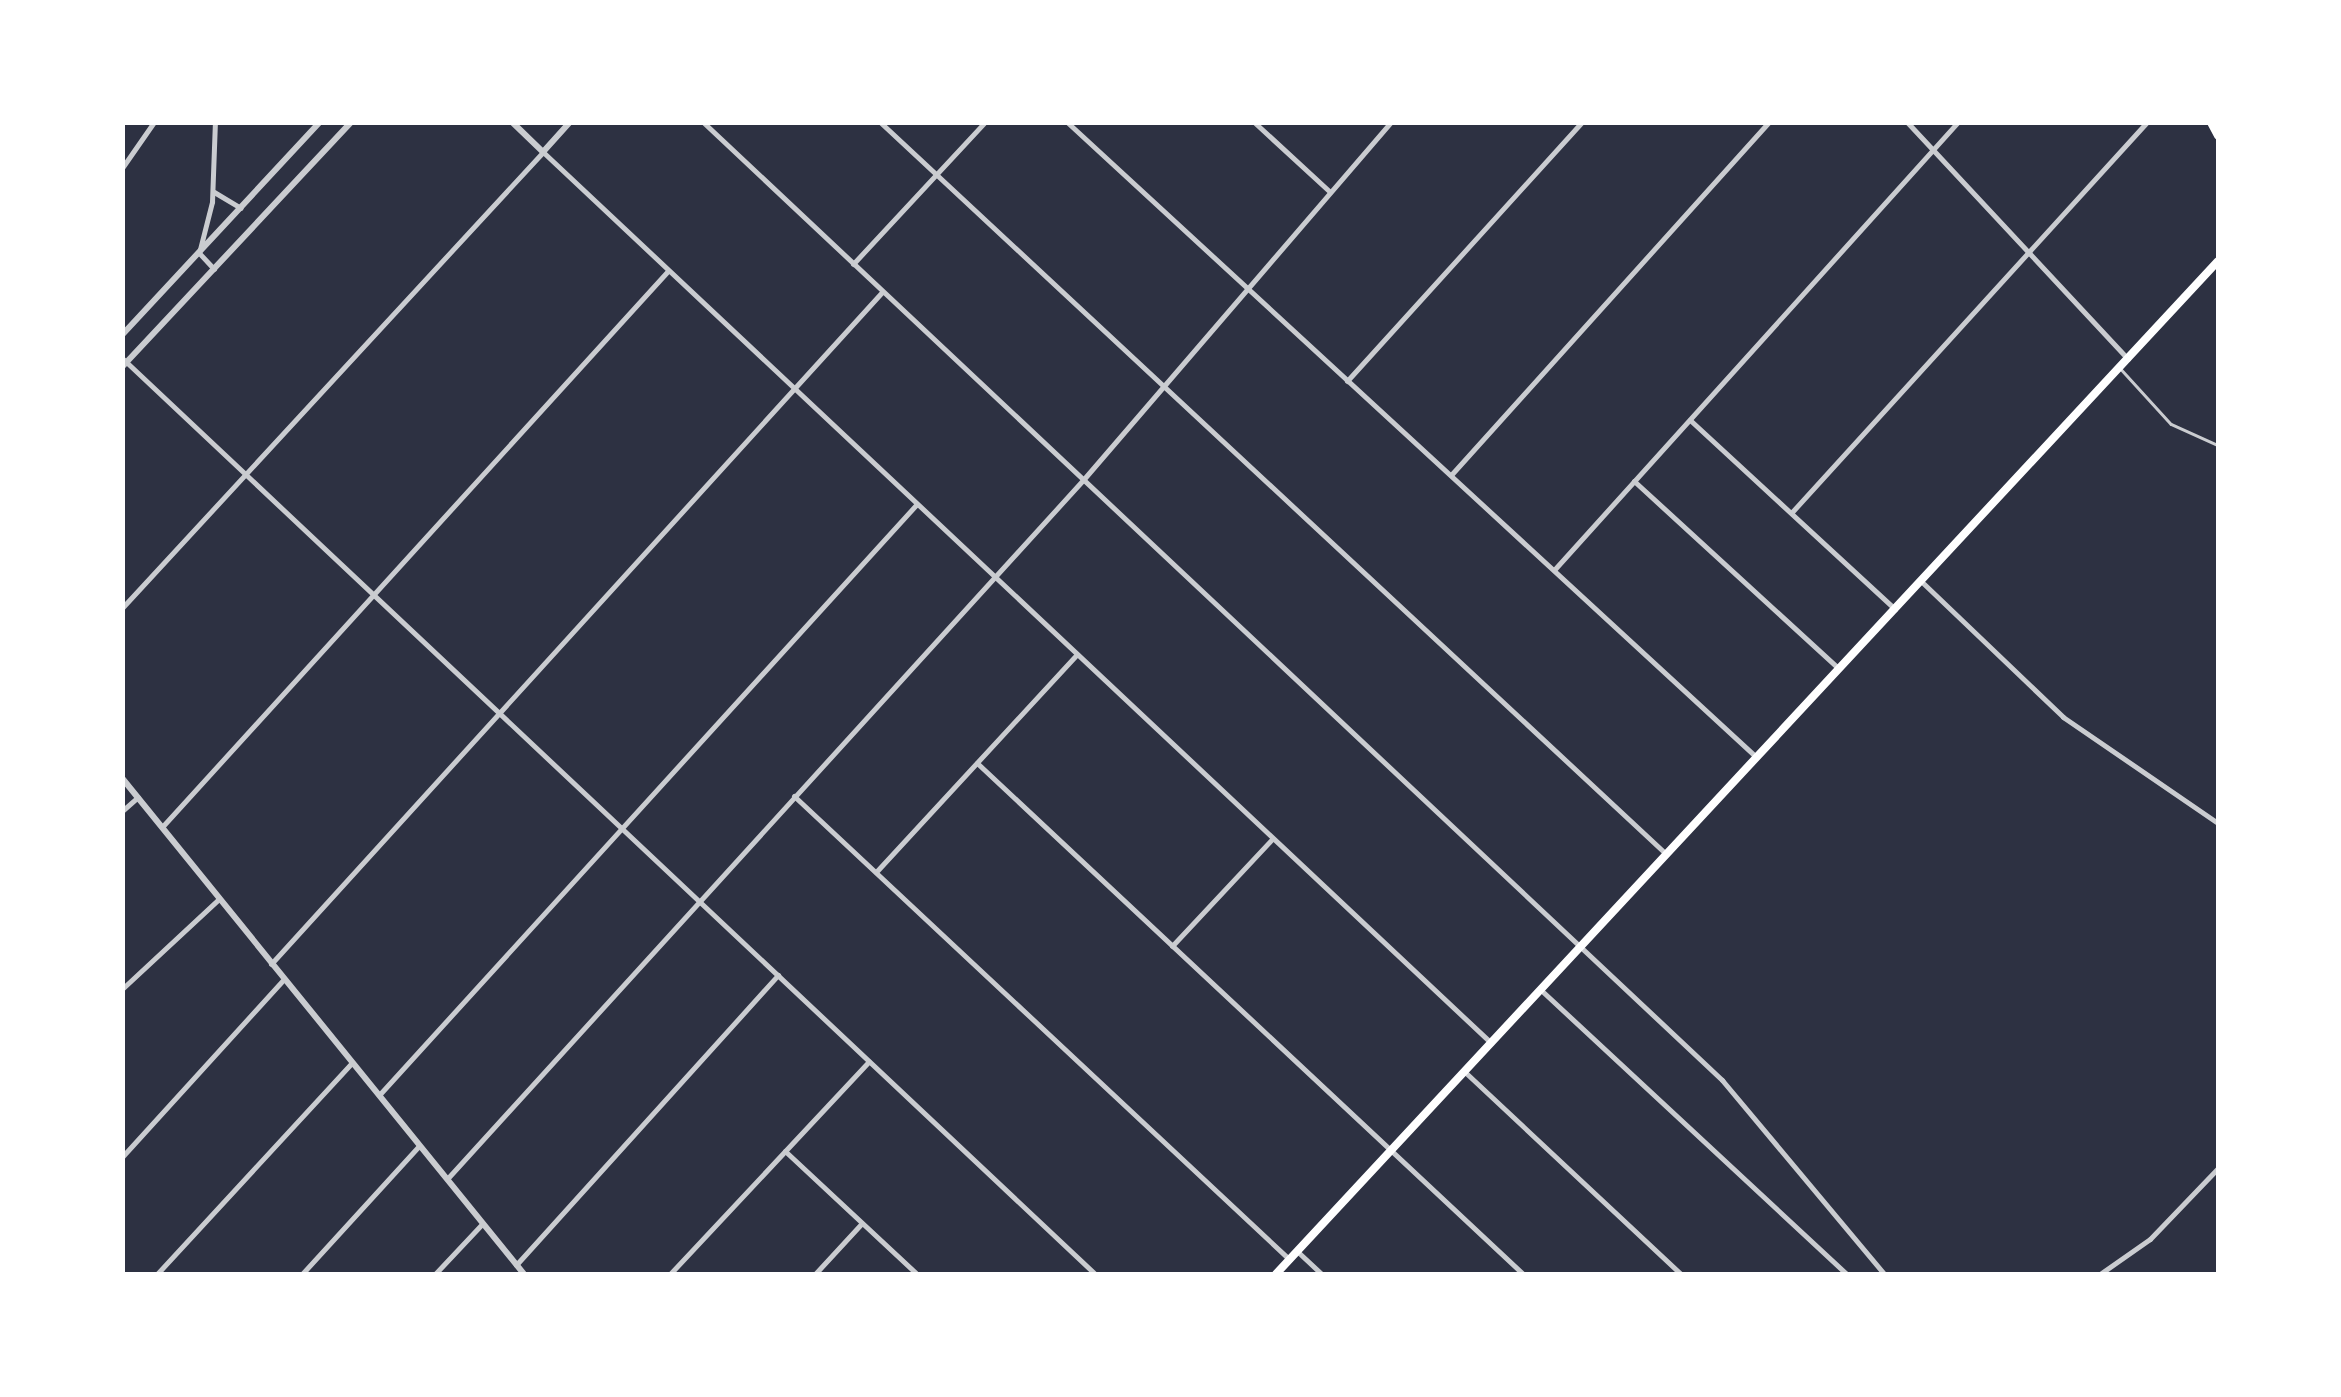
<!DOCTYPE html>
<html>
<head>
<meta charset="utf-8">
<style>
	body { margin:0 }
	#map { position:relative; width:2341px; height:1397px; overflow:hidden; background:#2d3142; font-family:Inter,sans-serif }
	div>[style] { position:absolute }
	.service>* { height:2.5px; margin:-1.25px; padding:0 1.25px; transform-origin:1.25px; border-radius:1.25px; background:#caccd0 }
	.minor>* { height:5px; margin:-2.5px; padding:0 2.5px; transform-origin:2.5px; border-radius:2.5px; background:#caccd0 }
	.tertiary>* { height:6px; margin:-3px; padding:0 3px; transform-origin:3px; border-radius:3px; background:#caccd0 }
	.secondary>* { height:8px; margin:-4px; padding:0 4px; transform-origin:4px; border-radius:4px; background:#fff }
	.primary>* { height:9px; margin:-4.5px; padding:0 4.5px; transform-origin:4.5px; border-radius:4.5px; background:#fff }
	span { translate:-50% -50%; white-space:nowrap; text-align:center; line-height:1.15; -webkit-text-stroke:10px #fff; paint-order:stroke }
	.frame { position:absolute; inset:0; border:125px solid #fff; pointer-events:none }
</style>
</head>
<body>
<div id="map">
	<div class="service">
		<i style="left:2121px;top:369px;width:74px;rotate:47.7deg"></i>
		<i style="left:2171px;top:424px;width:51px;rotate:24.1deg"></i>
	</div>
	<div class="minor">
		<i style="left:703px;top:122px;width:1399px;rotate:43.23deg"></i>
		<i style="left:1722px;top:1080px;width:253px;rotate:50.1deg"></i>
		<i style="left:880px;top:122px;width:1073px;rotate:42.96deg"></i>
		<i style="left:1067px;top:122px;width:937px;rotate:42.66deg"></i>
		<i style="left:1254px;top:122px;width:103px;rotate:42.6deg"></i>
		<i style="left:1907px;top:122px;width:324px;rotate:47deg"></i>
		<i style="left:122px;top:168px;width:56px;rotate:-55.2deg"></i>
		<i style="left:214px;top:192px;width:31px;rotate:31deg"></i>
		<i style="left:853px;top:264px;width:194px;rotate:-47.1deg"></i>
		<i style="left:214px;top:269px;width:22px;rotate:-133deg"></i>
		<i style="left:199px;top:253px;width:53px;rotate:-75.7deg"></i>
		<i style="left:212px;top:202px;width:80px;rotate:-87.9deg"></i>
		<i style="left:122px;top:358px;width:1336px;rotate:43.27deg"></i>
		<i style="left:1347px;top:381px;width:350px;rotate:-47.8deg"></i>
		<i style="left:1690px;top:420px;width:279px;rotate:42.7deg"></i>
		<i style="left:1451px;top:475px;width:475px;rotate:-48deg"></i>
		<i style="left:1634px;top:481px;width:277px;rotate:42.5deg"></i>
		<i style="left:1792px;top:512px;width:527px;rotate:-47.69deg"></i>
		<i style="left:1554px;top:570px;width:603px;rotate:-47.96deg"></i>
		<i style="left:1923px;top:583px;width:194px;rotate:43.7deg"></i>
		<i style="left:2063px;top:717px;width:188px;rotate:34.4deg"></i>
		<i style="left:122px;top:608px;width:621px;rotate:-47.29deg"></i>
		<i style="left:543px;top:152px;width:1301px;rotate:43.22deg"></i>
		<i style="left:977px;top:763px;width:748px;rotate:43.1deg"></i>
		<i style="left:794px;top:796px;width:679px;rotate:43.09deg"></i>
		<i style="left:122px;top:811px;width:21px;rotate:-41deg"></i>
		<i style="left:162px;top:827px;width:752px;rotate:-47.7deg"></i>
		<i style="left:876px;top:872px;width:295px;rotate:-47.3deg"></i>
		<i style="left:1172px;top:946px;width:146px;rotate:-46.9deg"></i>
		<i style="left:271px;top:964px;width:908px;rotate:-47.72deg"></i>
		<i style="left:122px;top:989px;width:132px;rotate:-42.9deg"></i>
		<i style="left:1542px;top:991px;width:416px;rotate:42.9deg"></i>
		<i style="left:1466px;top:1073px;width:294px;rotate:43.1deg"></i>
		<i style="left:380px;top:1094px;width:796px;rotate:-47.7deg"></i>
		<i style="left:785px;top:1151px;width:180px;rotate:43deg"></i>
		<i style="left:122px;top:1157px;width:239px;rotate:-47.7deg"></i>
		<i style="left:447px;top:1179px;width:945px;rotate:-47.7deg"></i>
		<i style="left:1083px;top:480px;width:472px;rotate:-49.3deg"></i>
		<i style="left:1298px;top:1252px;width:33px;rotate:43deg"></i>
		<i style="left:516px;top:1265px;width:391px;rotate:-47.9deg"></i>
		<i style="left:157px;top:1274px;width:286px;rotate:-47.3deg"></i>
		<i style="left:302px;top:1274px;width:173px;rotate:-47.6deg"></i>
		<i style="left:435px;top:1274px;width:69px;rotate:-46.8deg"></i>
		<i style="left:670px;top:1274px;width:291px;rotate:-46.9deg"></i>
		<i style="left:815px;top:1274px;width:69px;rotate:-47.3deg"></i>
		<i style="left:2100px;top:1274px;width:61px;rotate:-35deg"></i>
		<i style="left:2150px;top:1239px;width:98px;rotate:-46.2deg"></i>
	</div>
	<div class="tertiary">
		<i style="left:512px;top:122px;width:43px;rotate:44.1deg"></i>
		<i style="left:543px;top:152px;width:40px;rotate:-48deg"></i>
		<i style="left:122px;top:335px;width:291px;rotate:-47.1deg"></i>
		<i style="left:122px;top:367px;width:335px;rotate:-46.9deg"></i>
		<i style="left:122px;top:778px;width:638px;rotate:50.98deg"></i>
	</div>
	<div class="secondary">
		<i style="left:1276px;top:1274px;width:1383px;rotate:-47.08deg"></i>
	</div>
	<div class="primary">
		<i style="left:2211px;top:122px;width:15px;rotate:62deg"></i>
	</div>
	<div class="frame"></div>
</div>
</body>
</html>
